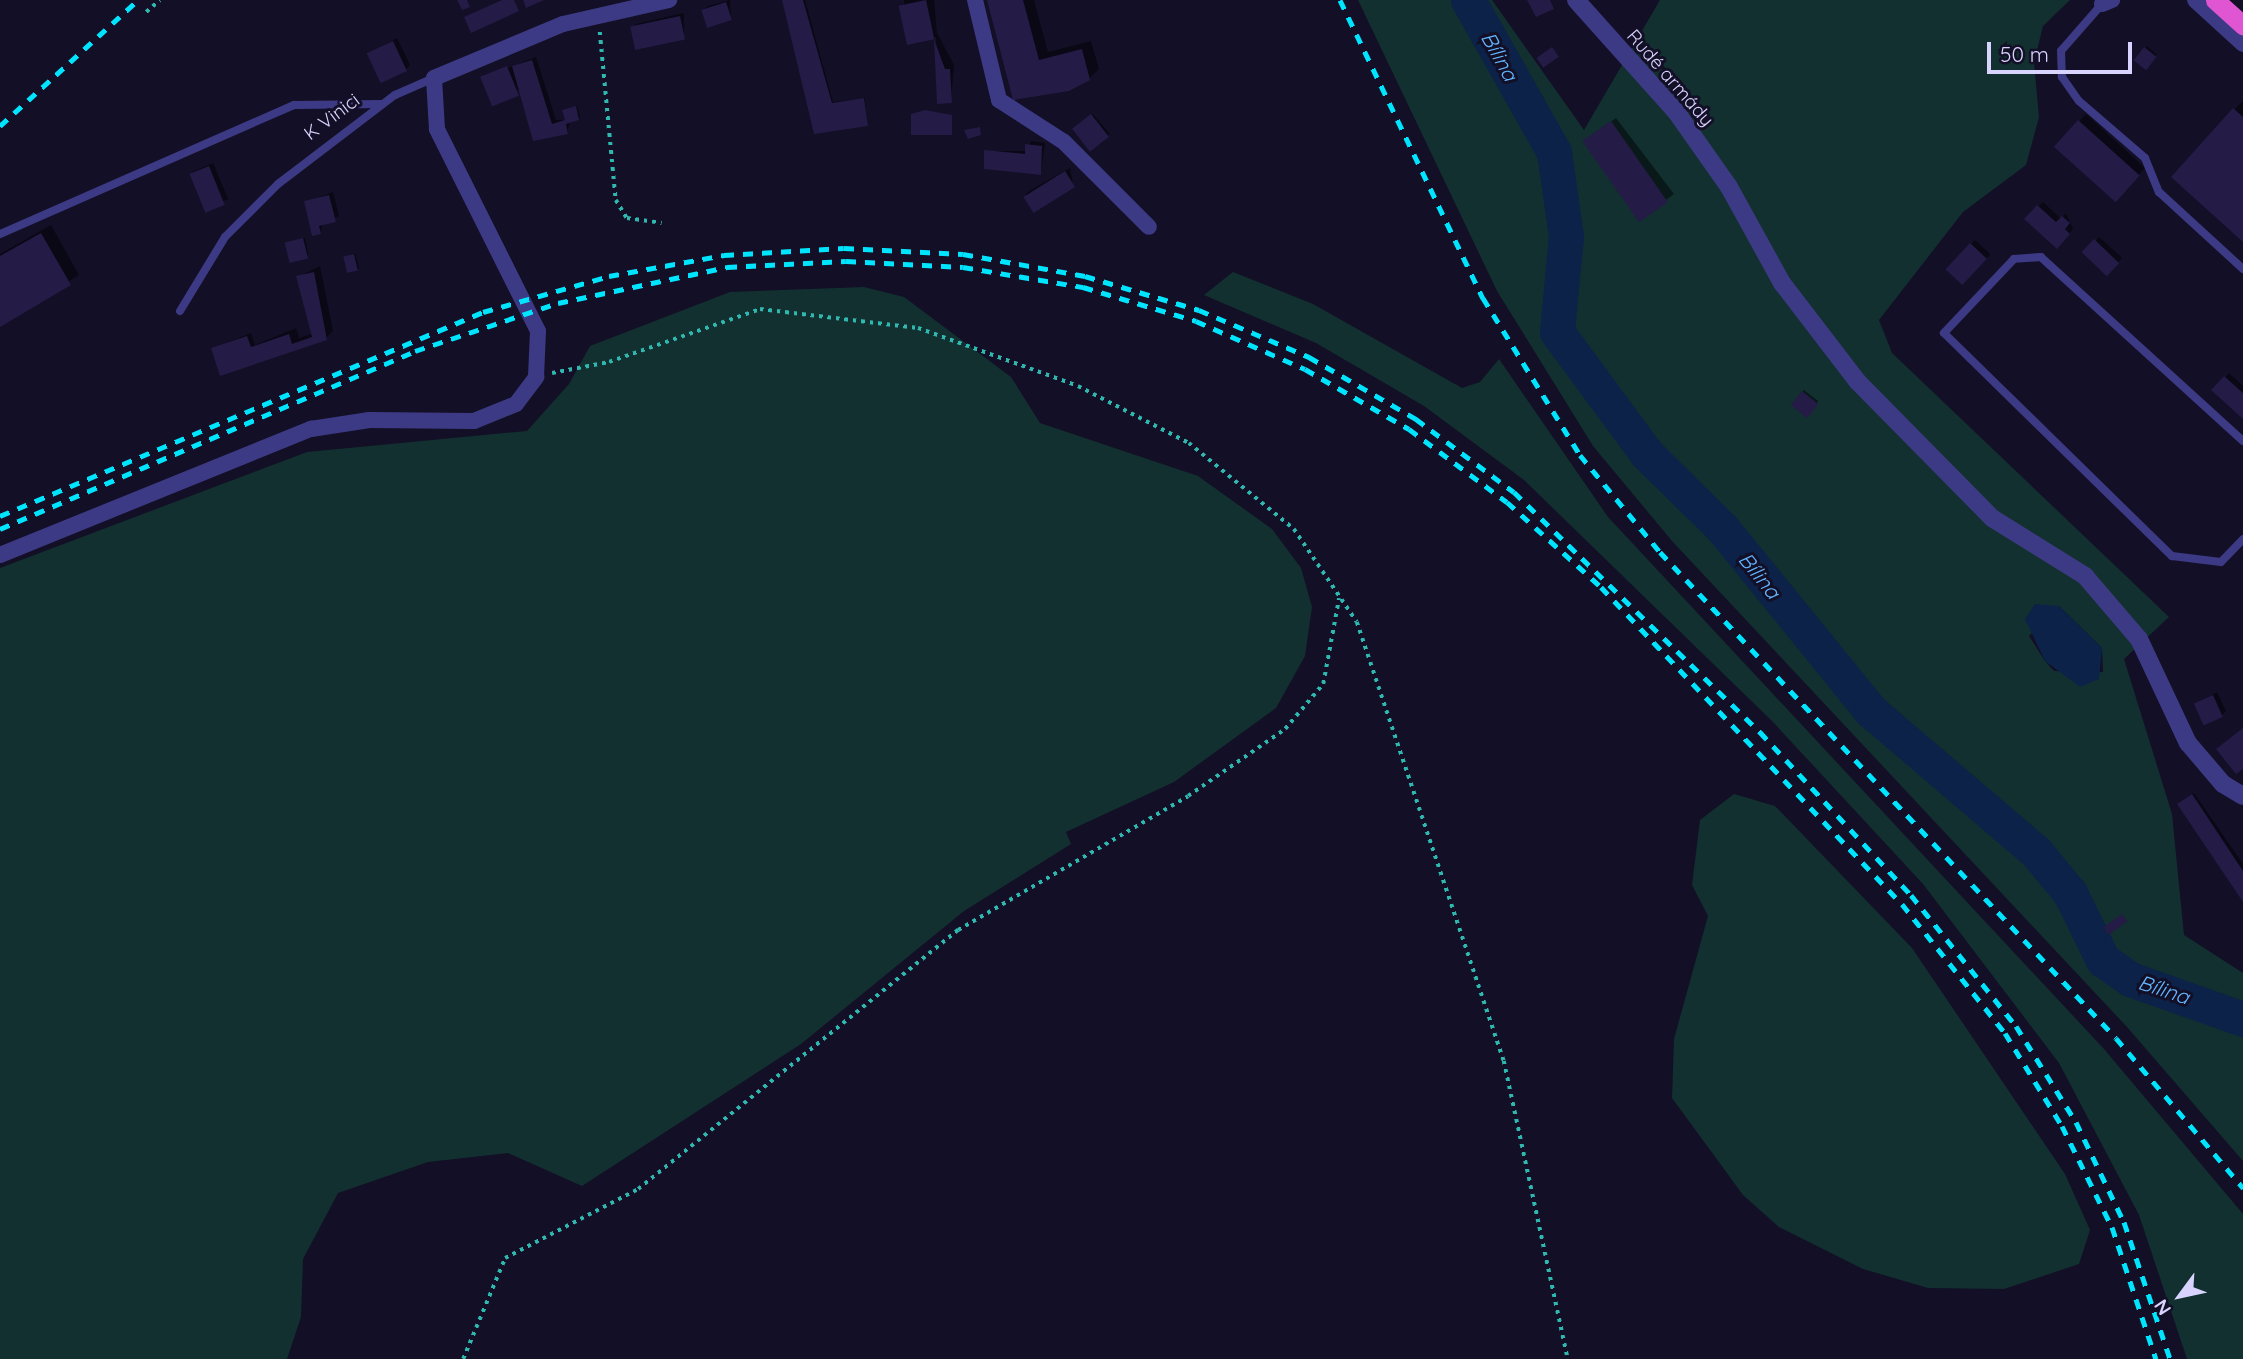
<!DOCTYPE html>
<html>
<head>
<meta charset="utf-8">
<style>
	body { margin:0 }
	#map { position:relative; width:2243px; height:1359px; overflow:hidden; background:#130f26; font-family:Quicksand,sans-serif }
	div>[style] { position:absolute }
	.green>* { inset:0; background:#12302f }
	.water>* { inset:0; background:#0c2248 }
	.shadow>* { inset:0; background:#0007; transform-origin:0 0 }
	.river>* { height:35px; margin:-17.5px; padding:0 17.5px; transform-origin:17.5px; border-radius:17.5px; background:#0c2248 }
	.building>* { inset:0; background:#241b47; transform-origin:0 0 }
	.path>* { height:3.5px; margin-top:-1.75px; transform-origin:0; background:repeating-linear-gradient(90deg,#2fb8b0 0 3.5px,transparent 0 8.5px) }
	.service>* { height:8px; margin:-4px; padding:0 4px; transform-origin:4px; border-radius:4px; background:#3d3a85 }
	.minor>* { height:16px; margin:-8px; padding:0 8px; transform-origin:8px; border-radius:8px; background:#3d3a85 }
	.tertiary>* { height:18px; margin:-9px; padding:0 9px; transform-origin:9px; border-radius:9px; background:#3d3a85 }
	.trunk>* { height:19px; margin:-9.5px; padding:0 9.5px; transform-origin:9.5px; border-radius:9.5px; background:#e055d1 }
	.rail>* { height:5px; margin-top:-2.5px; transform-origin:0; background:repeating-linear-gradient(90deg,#00e5ff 0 10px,transparent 0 19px) }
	span { translate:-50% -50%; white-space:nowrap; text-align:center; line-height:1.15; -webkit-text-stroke:6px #130f26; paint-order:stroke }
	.street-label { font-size:19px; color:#d9d4ff }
	.water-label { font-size:21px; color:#62b6ff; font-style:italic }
	.north { position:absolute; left:2145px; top:1261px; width:70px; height:70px; -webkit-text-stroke:5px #130f26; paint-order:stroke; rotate:237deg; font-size:19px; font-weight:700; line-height:28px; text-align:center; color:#d9d4ff }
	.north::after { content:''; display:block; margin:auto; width:24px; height:32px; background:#d9d4ff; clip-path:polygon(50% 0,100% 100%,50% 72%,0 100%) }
	.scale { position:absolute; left:1987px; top:42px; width:145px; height:32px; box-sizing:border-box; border:4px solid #d9d4ff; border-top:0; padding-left:9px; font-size:21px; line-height:24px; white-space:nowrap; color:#d9d4ff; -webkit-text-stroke:5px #130f26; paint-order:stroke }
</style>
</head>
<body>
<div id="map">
	<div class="green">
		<i style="clip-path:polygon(evenodd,1358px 0,1492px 0,1584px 130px,1660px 0,2070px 0,2043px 26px,2034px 63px,2039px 117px,2026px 165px,1963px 212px,1879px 320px,1892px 353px,2169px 617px,2124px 659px,2172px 814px,2184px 935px,2243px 973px,2243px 1161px,2127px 1027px,1672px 541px,1593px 446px,1497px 291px,1358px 0,2059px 606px,2102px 648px,2103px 672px,2054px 671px,2045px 661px,2029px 636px,2059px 606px)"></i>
		<i style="clip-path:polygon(1233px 272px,1313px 304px,1462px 388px,1480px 382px,1499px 359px,1608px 517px,2104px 1049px,2243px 1214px,2243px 1359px,2187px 1359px,2139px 1215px,2059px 1063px,1923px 884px,1772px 721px,1524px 480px,1424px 406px,1316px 343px,1204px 295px)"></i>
		<i style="clip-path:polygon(864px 287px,904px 297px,1011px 377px,1040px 423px,1198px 476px,1272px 529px,1301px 568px,1312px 607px,1305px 656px,1276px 708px,1174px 782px,1066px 832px,1071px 844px,964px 911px,801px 1044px,582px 1186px,508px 1153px,428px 1162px,338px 1193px,303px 1259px,301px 1317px,287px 1359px,0 1359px,0 568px,307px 452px,527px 431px,569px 384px,590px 346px,730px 292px)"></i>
		<i style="clip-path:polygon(1734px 794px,1775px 806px,1912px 948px,2065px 1174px,2090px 1230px,2079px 1264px,2004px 1289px,1928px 1288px,1863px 1269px,1779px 1227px,1743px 1195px,1672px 1098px,1674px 1039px,1708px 916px,1692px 885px,1700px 820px)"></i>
	</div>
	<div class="water">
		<i style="clip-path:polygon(2035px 604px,2059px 606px,2102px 648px,2099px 679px,2080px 687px,2045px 661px,2025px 619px)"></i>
	</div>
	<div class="shadow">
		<i style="clip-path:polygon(730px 0,731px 18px,703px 10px,708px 6px)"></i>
		<i style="clip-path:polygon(783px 0,805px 0,833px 102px,865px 98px,867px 124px,815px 132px)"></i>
		<i style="clip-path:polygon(904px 0,934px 0,937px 33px,954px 65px,951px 101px,938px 102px,936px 37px,908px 42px)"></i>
		<i style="clip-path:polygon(988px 0,1034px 0,1048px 52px,1091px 41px,1099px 69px,1089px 79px,1014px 98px)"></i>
		<i style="clip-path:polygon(684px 13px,684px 37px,632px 28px,636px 24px)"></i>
		<i style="clip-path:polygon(397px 38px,410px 65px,406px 69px,369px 54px)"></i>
		<i style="left:2147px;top:46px;width:13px;height:18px;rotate:42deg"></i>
		<i style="clip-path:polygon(536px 57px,556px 120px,567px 120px,564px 111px,577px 106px,580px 117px,570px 121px,567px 133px,534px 139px,521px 91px,482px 78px)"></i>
		<i style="clip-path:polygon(2243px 101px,2243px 240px,2234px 110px)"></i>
		<i style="left:1093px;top:114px;width:26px;height:23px;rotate:50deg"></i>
		<i style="clip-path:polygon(2086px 114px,2145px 168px,2122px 193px,2056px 147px)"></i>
		<i style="clip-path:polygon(1616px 118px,1674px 194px,1640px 220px,1589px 137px)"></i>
		<i style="clip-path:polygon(1031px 141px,1045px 143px,1041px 173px,985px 151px,1027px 151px)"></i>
		<i style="left:213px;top:163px;width:39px;height:23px;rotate:67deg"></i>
		<i style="clip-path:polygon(1070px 168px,1073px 185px,1025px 195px,1029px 191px)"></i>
		<i style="clip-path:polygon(333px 192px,339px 216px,323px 223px,320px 233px,306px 202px)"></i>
		<i style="clip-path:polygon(2043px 202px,2061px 219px,2066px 213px,2073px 229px,2057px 247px,2026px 219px)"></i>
		<i style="clip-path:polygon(51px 225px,79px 275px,0 325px,0 254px)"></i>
		<i style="left:2099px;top:237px;width:31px;height:22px;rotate:42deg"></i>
		<i style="clip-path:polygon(305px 238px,308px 254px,307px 256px,287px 243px)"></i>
		<i style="left:1975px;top:240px;width:21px;height:40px;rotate:43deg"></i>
		<i style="clip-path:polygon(355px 253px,359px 268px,357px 269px,345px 257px)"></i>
		<i style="clip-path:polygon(320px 266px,333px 331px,326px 338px,257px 363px,213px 348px,251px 333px,255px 345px,296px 328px,299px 338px,312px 334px,298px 277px)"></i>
		<i style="clip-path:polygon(2229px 373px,2243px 386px,2243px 417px,2214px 390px)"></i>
		<i style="left:1804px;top:390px;width:18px;height:17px;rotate:38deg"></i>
		<i style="clip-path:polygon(2217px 692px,2226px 711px,2222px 715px,2196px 704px)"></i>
		<i style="clip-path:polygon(2194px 793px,2243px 864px,2243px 897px,2180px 802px)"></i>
	</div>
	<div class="river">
		<i style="left:1468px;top:0;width:175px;rotate:60.5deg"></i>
		<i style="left:1554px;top:152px;width:85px;rotate:81.9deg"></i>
		<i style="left:1566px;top:236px;width:96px;rotate:95.4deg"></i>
		<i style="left:1557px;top:332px;width:152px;rotate:53.6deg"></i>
		<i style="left:1647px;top:454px;width:107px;rotate:44.6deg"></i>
		<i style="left:1723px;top:529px;width:235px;rotate:50.9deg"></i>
		<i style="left:1871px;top:711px;width:217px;rotate:40.5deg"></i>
		<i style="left:2036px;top:852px;width:53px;rotate:50.3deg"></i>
		<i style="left:2070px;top:893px;width:75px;rotate:63.8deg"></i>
		<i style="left:2103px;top:960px;width:33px;rotate:35deg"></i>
		<i style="left:2130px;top:979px;width:120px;rotate:19.5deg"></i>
	</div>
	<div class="building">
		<i style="clip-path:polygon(457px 0,467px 0,470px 7px,462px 10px)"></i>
		<i style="clip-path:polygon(502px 0,514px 0,519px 11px,471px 33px,464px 17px)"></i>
		<i style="clip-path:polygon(523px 0,544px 0,526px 8px)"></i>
		<i style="clip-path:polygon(782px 0,803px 0,832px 103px,864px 98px,868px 126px,814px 134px)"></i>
		<i style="left:926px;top:0;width:40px;height:28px;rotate:78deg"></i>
		<i style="clip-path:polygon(987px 0,1023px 0,1039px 60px,1082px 49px,1090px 80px,1069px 91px,1013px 100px)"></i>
		<i style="clip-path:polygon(1527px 0,1550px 0,1554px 9px,1536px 17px)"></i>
		<i style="left:726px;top:2px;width:19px;height:26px;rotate:72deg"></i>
		<i style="left:680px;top:16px;width:24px;height:51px;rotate:78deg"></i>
		<i style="clip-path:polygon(934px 39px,945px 69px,950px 69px,952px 103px,937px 104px)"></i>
		<i style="left:393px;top:41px;width:33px;height:29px;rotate:65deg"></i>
		<i style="left:1552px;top:47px;width:12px;height:19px;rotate:55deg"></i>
		<i style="left:2144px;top:47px;width:16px;height:17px;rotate:38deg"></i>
		<i style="clip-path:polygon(532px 60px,552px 124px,565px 120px,562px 110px,576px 106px,579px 120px,566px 124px,568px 134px,533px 141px,512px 66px)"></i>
		<i style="left:507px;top:66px;width:32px;height:29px;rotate:68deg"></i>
		<i style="clip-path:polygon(2233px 108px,2243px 117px,2243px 242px,2171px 177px)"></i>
		<i style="clip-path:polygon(925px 110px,952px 115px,952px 135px,911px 135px,911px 114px)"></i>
		<i style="left:1091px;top:114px;width:29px;height:24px;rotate:52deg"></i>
		<i style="left:2078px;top:120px;width:83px;height:36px;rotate:42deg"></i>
		<i style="left:1611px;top:121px;width:99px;height:35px;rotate:55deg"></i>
		<i style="clip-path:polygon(980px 127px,981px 135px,968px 139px,964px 130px)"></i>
		<i style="clip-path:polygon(1025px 144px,1042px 146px,1041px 175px,984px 169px,984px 150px,1025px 154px)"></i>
		<i style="left:209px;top:166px;width:42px;height:21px;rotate:68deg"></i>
		<i style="left:1065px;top:171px;width:19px;height:49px;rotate:58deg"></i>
		<i style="clip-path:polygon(329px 195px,336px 222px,319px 226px,321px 234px,312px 236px,304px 201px)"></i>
		<i style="clip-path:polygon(2037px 205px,2056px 222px,2062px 216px,2070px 223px,2065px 229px,2070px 234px,2057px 249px,2024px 219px)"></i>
		<i style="clip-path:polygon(41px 233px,71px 285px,0 327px,0 256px)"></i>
		<i style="left:303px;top:238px;width:21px;height:19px;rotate:76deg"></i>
		<i style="left:2094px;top:239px;width:35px;height:18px;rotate:44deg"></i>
		<i style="left:1970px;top:243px;width:23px;height:36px;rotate:43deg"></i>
		<i style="left:354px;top:254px;width:17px;height:11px;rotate:77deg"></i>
		<i style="clip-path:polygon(314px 272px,327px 340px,220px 376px,211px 348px,247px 336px,251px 347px,289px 334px,292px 344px,312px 337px,296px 276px)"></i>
		<i style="clip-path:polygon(2224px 376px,2243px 393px,2243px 419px,2211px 390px)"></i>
		<i style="left:1802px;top:391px;width:21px;height:18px;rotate:39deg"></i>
		<i style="left:2213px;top:695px;width:24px;height:21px;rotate:66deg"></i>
		<i style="clip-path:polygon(2243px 728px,2243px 769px,2236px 774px,2216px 749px)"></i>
		<i style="clip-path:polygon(2192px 794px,2243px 871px,2243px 902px,2177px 804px)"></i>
		<i style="left:2122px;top:914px;width:9px;height:23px;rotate:54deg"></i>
	</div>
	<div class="path">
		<i style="left:146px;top:12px;width:18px;rotate:-41deg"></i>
		<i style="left:600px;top:32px;width:169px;rotate:84.6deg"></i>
		<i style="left:616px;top:200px;width:21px;rotate:59deg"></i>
		<i style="left:627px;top:218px;width:35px;rotate:8deg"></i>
		<i style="left:552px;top:373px;width:58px;rotate:-10.9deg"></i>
		<i style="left:609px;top:362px;width:160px;rotate:-19.3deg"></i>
		<i style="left:760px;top:309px;width:159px;rotate:6.9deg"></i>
		<i style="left:918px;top:328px;width:170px;rotate:19.9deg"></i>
		<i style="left:1078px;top:386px;width:125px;rotate:27.2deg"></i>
		<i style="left:1189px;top:443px;width:136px;rotate:39.3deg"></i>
		<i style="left:1294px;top:529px;width:112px;rotate:55.9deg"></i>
		<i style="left:1357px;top:622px;width:463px;rotate:71.5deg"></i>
		<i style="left:1504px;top:1061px;width:305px;rotate:77.9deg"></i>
		<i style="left:463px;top:1359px;width:109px;rotate:-67.4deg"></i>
		<i style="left:505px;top:1258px;width:150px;rotate:-27.4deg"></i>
		<i style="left:638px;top:1189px;width:412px;rotate:-39deg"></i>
		<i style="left:958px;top:930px;width:266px;rotate:-30.2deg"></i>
		<i style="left:1188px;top:796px;width:118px;rotate:-34.6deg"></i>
		<i style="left:1285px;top:729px;width:59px;rotate:-49.8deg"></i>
		<i style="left:1323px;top:684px;width:87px;rotate:-79.5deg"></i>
	</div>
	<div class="service">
		<i style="left:2102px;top:4px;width:62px;rotate:131.1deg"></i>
		<i style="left:2061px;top:51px;width:26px;rotate:88deg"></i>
		<i style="left:2062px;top:77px;width:29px;rotate:55deg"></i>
		<i style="left:2079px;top:101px;width:87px;rotate:40.8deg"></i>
		<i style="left:2145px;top:158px;width:37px;rotate:68deg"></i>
		<i style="left:2159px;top:192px;width:114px;rotate:42.5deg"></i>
		<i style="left:0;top:234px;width:321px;rotate:-23.7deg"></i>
		<i style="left:294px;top:105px;width:88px;rotate:-0.7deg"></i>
		<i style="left:180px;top:311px;width:87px;rotate:-58.7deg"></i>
		<i style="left:225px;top:237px;width:75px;rotate:-45deg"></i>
		<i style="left:278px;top:184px;width:147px;rotate:-37.3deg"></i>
		<i style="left:395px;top:95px;width:43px;rotate:-23.6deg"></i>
		<i style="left:2243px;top:441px;width:273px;rotate:-137.7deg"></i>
		<i style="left:2041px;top:257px;width:27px;rotate:176deg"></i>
		<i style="left:2014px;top:259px;width:102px;rotate:133.4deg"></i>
		<i style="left:1944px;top:333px;width:319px;rotate:44.4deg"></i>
		<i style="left:2172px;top:556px;width:49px;rotate:7deg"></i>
		<i style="left:2221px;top:562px;width:32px;rotate:-46deg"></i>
	</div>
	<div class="minor">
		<i style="left:975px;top:0;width:103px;rotate:76.5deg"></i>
		<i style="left:999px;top:100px;width:77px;rotate:32.9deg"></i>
		<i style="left:1064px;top:142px;width:120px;rotate:45deg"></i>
		<i style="left:2195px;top:0;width:65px;rotate:42.5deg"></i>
		<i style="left:2102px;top:4px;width:11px;rotate:-22deg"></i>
		<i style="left:0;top:555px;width:336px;rotate:-22.1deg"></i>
		<i style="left:311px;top:429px;width:59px;rotate:-8.8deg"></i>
		<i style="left:369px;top:420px;width:105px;rotate:0.5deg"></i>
		<i style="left:474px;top:421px;width:45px;rotate:-22deg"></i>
		<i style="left:516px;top:404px;width:34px;rotate:-53deg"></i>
		<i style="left:536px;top:377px;width:46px;rotate:-87.5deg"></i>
		<i style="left:538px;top:331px;width:226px;rotate:-116.6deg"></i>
		<i style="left:437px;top:129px;width:51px;rotate:-93.4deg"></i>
		<i style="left:434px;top:78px;width:140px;rotate:-22.7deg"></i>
		<i style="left:563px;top:24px;width:109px;rotate:-12.8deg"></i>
	</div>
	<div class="tertiary">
		<i style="left:1576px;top:0;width:152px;rotate:48.2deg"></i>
		<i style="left:1677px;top:113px;width:90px;rotate:54.9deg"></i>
		<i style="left:1729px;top:187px;width:110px;rotate:61.1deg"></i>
		<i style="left:1782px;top:283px;width:125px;rotate:52.5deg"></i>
		<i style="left:1858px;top:382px;width:191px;rotate:45.4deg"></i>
		<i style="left:1992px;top:518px;width:110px;rotate:31.9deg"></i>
		<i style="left:2085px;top:576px;width:83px;rotate:49.4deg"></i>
		<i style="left:2139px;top:639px;width:115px;rotate:64.8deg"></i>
		<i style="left:2188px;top:743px;width:54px;rotate:49.5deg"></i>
		<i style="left:2223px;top:784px;width:23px;rotate:31deg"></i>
	</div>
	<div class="trunk">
		<i style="left:2215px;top:0;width:38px;rotate:42deg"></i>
	</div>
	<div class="rail">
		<i style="left:1340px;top:0;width:331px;rotate:64.4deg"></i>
		<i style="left:1483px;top:298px;width:185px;rotate:58.3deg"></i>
		<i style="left:1580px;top:455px;width:126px;rotate:50.5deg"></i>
		<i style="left:1660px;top:552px;width:666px;rotate:46.82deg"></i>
		<i style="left:2116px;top:1038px;width:197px;rotate:49.7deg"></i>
		<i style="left:0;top:126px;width:187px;rotate:-42.4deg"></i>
		<i style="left:0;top:516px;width:524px;rotate:-22.9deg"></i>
		<i style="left:483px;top:312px;width:131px;rotate:-15.9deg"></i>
		<i style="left:609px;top:276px;width:117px;rotate:-10.3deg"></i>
		<i style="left:724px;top:255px;width:120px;rotate:-3.3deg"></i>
		<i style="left:844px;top:248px;width:119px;rotate:2.9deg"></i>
		<i style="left:963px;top:254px;width:124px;rotate:10.2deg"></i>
		<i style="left:1085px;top:276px;width:119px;rotate:16.6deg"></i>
		<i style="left:1199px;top:310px;width:120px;rotate:23.1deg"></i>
		<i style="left:1309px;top:357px;width:124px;rotate:30.1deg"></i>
		<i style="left:1416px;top:419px;width:122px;rotate:36.7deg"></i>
		<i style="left:1514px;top:492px;width:344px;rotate:44.3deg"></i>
		<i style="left:1760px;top:732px;width:222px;rotate:47.2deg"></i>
		<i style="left:1911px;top:895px;width:168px;rotate:51.3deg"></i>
		<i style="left:2016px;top:1026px;width:113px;rotate:58deg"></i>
		<i style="left:2076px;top:1122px;width:111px;rotate:64.4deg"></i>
		<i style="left:2124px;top:1222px;width:145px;rotate:71.4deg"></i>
		<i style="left:0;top:529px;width:452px;rotate:-23.2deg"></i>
		<i style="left:415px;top:351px;width:151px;rotate:-18.6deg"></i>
		<i style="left:558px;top:303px;width:173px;rotate:-12deg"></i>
		<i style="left:727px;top:267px;width:119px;rotate:-2.9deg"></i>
		<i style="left:846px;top:261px;width:117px;rotate:2.9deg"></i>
		<i style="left:963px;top:267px;width:122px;rotate:9.5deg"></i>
		<i style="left:1083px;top:287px;width:118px;rotate:16.7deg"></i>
		<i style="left:1196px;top:321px;width:119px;rotate:23.8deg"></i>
		<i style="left:1305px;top:369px;width:120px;rotate:30deg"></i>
		<i style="left:1409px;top:429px;width:122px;rotate:36.7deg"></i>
		<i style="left:1507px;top:502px;width:127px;rotate:42.1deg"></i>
		<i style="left:1601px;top:587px;width:437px;rotate:46.5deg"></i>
		<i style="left:1902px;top:904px;width:165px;rotate:51.4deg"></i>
		<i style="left:2005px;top:1033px;width:109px;rotate:58.5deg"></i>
		<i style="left:2062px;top:1126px;width:113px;rotate:63.7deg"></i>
		<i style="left:2112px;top:1227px;width:139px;rotate:71.6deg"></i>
	</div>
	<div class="street-label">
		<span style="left:1670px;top:78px;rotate:49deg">Rudé armády</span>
		<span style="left:332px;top:117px;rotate:-37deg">K Vinici</span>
	</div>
	<div class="water-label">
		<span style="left:1500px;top:56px;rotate:61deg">Bílina</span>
		<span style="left:1760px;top:575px;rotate:51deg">Bílina</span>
		<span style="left:2164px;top:989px;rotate:18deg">Bílina</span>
	</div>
	<div class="north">N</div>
	<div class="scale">50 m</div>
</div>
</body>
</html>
